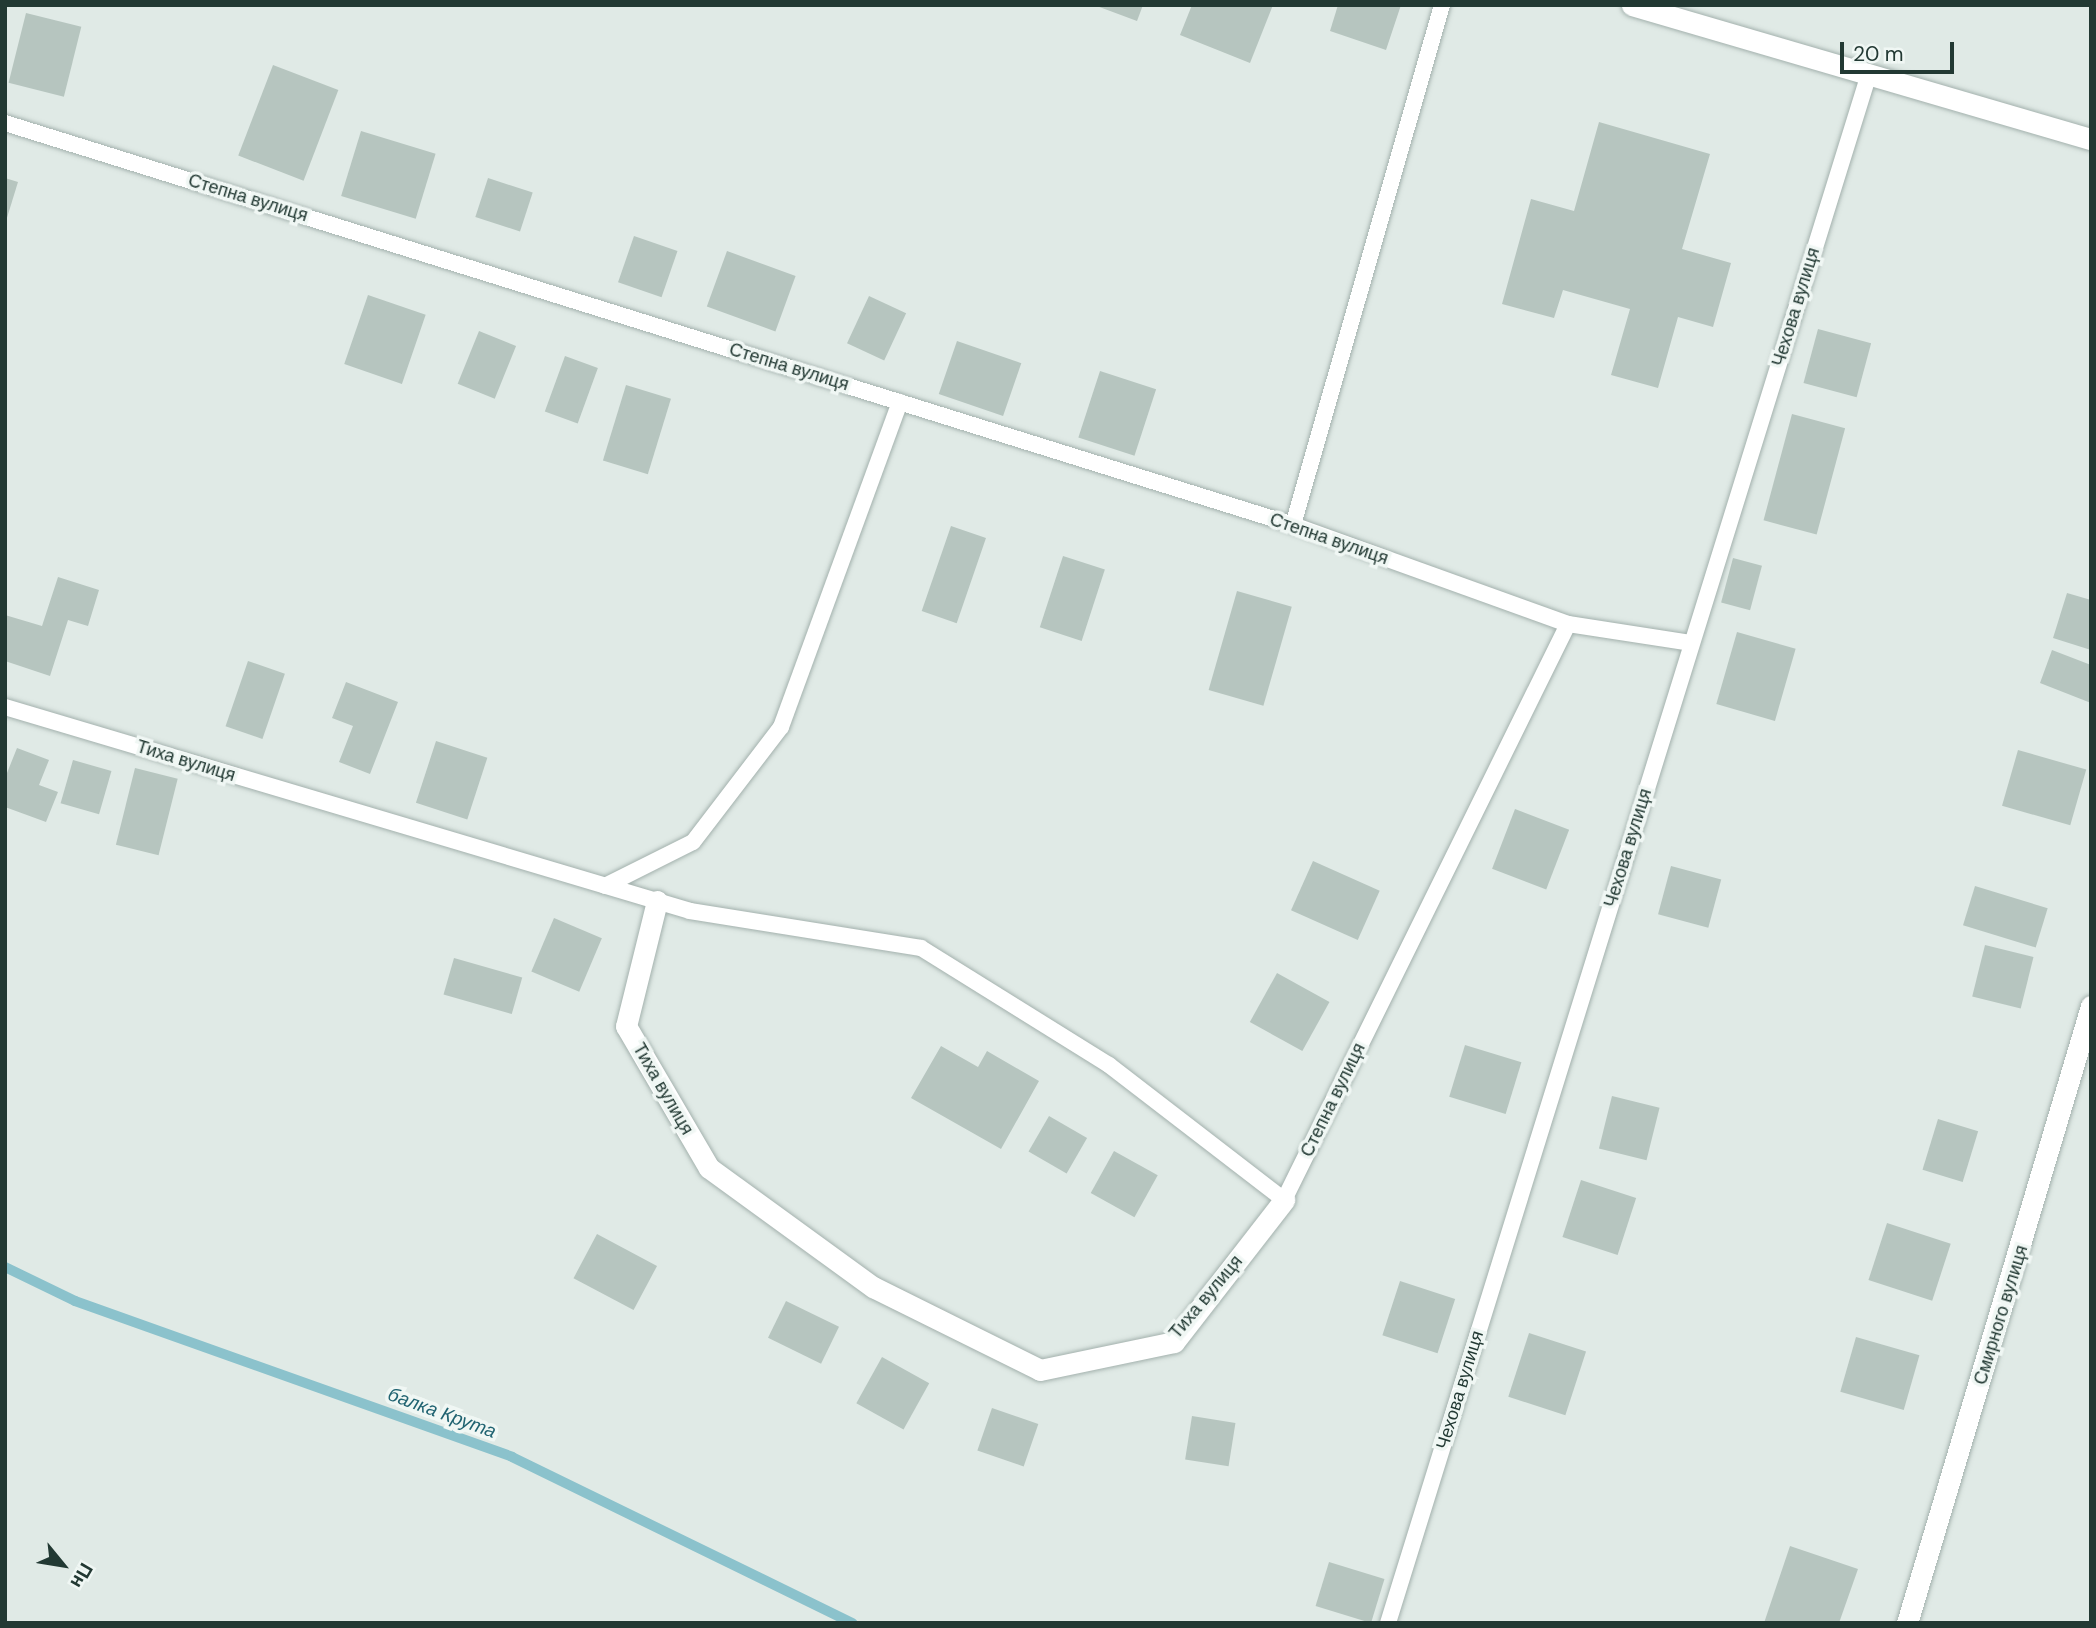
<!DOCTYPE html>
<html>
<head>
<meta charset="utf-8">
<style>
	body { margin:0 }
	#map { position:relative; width:2096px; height:1628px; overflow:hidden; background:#e0eae6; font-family:"DM Sans",sans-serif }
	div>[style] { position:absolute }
	.stream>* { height:10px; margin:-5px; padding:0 5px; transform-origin:5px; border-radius:5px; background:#8bc2cc }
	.building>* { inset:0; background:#b6c5bf; transform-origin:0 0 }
	.roads { filter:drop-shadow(0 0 2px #a3b1ad) drop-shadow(0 0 2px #a3b1ad) }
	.lane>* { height:16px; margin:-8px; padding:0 8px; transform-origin:8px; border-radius:8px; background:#fff }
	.street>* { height:21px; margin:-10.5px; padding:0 10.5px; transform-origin:10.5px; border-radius:10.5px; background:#fff }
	span { translate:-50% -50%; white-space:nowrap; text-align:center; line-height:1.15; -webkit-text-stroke:7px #f0f7f4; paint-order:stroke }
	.street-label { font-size:18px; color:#223933 }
	.water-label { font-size:19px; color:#206371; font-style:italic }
	.frame { position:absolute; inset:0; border:7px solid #223933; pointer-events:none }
	.north { position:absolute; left:28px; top:1530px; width:70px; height:70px; -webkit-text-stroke:5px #f0f7f4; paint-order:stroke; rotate:120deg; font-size:19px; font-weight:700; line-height:28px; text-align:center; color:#223933 }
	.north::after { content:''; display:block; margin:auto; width:24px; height:32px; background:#223933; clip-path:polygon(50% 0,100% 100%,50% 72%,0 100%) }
	.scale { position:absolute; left:1840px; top:42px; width:114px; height:32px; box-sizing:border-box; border:4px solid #223933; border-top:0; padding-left:9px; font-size:21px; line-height:24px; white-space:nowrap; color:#223933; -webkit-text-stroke:5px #f0f7f4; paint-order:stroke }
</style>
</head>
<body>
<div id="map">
	<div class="stream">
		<i style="left:5px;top:1267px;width:78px;rotate:25.9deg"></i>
		<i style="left:75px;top:1301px;width:464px;rotate:19.6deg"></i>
		<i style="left:512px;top:1457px;width:379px;rotate:26deg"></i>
	</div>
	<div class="building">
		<i style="clip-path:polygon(1094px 5px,1143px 5px,1137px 21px)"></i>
		<i style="clip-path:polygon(1192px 5px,1273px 5px,1250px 63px,1180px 35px)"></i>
		<i style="clip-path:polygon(1338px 5px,1401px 5px,1386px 50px,1330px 31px)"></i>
		<i style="left:26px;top:13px;width:57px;height:72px;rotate:14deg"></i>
		<i style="left:273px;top:65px;width:70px;height:97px;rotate:21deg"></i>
		<i style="clip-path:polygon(1599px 122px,1710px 154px,1682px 249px,1731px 263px,1713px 327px,1678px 317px,1658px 388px,1611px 375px,1630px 309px,1563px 290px,1554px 318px,1502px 304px,1531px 199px,1574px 211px)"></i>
		<i style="left:361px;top:131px;width:78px;height:68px;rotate:17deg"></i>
		<i style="clip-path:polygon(5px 178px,18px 182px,6px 221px,5px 220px)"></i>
		<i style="left:488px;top:178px;width:47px;height:41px;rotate:18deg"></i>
		<i style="left:634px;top:236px;width:46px;height:49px;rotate:19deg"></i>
		<i style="left:727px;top:251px;width:73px;height:59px;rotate:20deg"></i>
		<i style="left:368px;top:295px;width:61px;height:73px;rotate:19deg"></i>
		<i style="left:869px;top:296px;width:41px;height:52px;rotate:25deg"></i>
		<i style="left:1818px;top:329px;width:55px;height:56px;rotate:15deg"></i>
		<i style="left:479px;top:331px;width:40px;height:57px;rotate:22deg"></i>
		<i style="left:957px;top:341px;width:68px;height:56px;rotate:19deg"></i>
		<i style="left:565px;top:356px;width:35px;height:59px;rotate:20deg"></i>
		<i style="left:1100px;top:371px;width:59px;height:70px;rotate:18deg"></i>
		<i style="left:626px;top:385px;width:47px;height:79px;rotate:17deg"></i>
		<i style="left:1792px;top:414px;width:55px;height:110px;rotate:15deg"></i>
		<i style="left:951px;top:526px;width:37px;height:90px;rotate:19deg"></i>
		<i style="left:1063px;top:556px;width:44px;height:75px;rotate:18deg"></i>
		<i style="left:1733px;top:558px;width:30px;height:46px;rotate:15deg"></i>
		<i style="clip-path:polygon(58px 577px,99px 590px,88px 626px,68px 620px,50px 676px,5px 661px,5px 615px,42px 626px)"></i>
		<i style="left:1237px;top:591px;width:57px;height:103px;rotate:16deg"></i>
		<i style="clip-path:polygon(2067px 593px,2091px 600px,2091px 650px,2053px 638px)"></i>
		<i style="left:1737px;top:632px;width:61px;height:75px;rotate:16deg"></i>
		<i style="clip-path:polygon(2052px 650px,2091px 665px,2091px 703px,2040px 683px)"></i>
		<i style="left:248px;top:661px;width:39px;height:69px;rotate:19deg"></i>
		<i style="clip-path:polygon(346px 682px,398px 702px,370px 774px,339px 762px,353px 726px,332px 718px)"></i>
		<i style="left:436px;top:741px;width:54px;height:65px;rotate:18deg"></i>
		<i style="clip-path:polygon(17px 748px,49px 760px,39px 785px,58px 792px,46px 822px,5px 807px,5px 778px)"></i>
		<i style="left:2018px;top:750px;width:71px;height:58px;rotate:16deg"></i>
		<i style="left:73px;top:760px;width:40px;height:45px;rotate:16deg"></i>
		<i style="left:135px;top:768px;width:44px;height:79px;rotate:14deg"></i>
		<i style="left:1515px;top:809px;width:58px;height:64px;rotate:21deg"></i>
		<i style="left:1313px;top:861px;width:73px;height:54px;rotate:24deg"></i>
		<i style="left:1671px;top:866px;width:52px;height:50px;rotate:15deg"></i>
		<i style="left:1975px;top:886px;width:76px;height:41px;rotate:17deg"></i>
		<i style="left:554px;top:918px;width:52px;height:58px;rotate:23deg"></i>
		<i style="left:1985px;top:945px;width:50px;height:53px;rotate:14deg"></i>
		<i style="left:454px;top:958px;width:71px;height:38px;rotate:16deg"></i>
		<i style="left:1277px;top:973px;width:60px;height:56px;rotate:29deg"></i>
		<i style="left:1465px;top:1045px;width:59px;height:54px;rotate:17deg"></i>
		<i style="clip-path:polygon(941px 1046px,978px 1067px,987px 1051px,1039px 1081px,1001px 1149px,911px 1098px)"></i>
		<i style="left:1612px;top:1096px;width:49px;height:54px;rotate:14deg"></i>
		<i style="left:1049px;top:1116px;width:44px;height:41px;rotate:30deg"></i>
		<i style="left:1938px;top:1119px;width:42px;height:53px;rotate:17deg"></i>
		<i style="left:1114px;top:1151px;width:50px;height:48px;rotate:29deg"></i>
		<i style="left:1581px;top:1180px;width:58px;height:60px;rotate:18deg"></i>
		<i style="left:1887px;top:1223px;width:67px;height:60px;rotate:18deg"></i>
		<i style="left:597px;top:1234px;width:68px;height:50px;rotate:28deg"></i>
		<i style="left:1400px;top:1281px;width:58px;height:57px;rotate:18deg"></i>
		<i style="left:786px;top:1301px;width:59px;height:41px;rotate:26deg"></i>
		<i style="left:1529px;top:1333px;width:60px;height:67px;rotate:18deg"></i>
		<i style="left:1856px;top:1337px;width:66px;height:57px;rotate:16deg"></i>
		<i style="left:882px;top:1357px;width:54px;height:53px;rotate:29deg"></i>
		<i style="left:992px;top:1408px;width:49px;height:45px;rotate:19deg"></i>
		<i style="left:1192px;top:1416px;width:44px;height:44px;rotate:9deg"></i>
		<i style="clip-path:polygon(1790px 1546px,1858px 1569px,1839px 1623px,1764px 1623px)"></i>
		<i style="left:1329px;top:1562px;width:58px;height:46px;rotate:17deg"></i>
	</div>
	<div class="roads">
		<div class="lane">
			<i style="left:5px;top:123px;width:1349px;rotate:17.33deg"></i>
			<i style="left:1293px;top:525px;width:292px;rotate:19.8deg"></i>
			<i style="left:1568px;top:624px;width:124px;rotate:8.8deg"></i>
			<i style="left:1293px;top:525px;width:541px;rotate:-74.01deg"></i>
			<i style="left:5px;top:707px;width:715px;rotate:16.58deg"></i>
			<i style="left:690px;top:911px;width:234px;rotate:9.1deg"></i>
			<i style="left:921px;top:948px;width:221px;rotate:31.9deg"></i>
			<i style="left:1109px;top:1065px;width:221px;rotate:37.6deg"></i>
			<i style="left:1284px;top:1200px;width:642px;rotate:-63.75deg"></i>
			<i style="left:605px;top:886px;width:98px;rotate:-26.6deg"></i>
			<i style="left:693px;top:842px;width:145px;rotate:-52.6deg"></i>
			<i style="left:781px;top:727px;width:346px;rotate:-69.9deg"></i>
			<i style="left:1388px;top:1623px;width:1622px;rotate:-72.75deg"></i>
		</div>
		<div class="street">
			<i style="left:1632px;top:5px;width:478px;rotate:16.3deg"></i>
			<i style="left:657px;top:901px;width:129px;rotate:103.9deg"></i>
			<i style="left:626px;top:1026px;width:164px;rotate:59.7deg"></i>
			<i style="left:709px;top:1168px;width:203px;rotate:36deg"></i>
			<i style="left:873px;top:1287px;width:186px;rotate:26.4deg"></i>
			<i style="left:1040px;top:1370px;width:137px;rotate:-11.8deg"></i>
			<i style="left:1174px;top:1342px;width:180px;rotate:-52.2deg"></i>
			<i style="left:1907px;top:1623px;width:644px;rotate:-73.39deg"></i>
		</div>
	</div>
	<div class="street-label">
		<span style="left:248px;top:198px;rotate:17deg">Степна вулиця</span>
		<span style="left:1796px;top:307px;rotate:-73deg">Чехова вулиця</span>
		<span style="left:789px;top:367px;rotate:17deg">Степна вулиця</span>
		<span style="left:1329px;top:539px;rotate:19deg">Степна вулиця</span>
		<span style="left:186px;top:761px;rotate:17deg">Тиха вулиця</span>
		<span style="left:1628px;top:848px;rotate:-73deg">Чехова вулиця</span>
		<span style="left:663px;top:1089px;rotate:60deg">Тиха вулиця</span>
		<span style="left:1333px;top:1100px;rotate:-64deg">Степна вулиця</span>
		<span style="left:1206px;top:1297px;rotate:-50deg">Тиха вулиця</span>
		<span style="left:2001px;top:1315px;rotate:-73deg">Смирного вулиця</span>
		<span style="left:1460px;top:1390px;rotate:-73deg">Чехова вулиця</span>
	</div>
	<div class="water-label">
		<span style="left:442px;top:1413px;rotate:20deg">балка Крута</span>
	</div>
	<div class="frame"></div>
	<div class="north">Пн</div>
	<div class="scale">20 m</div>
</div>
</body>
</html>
